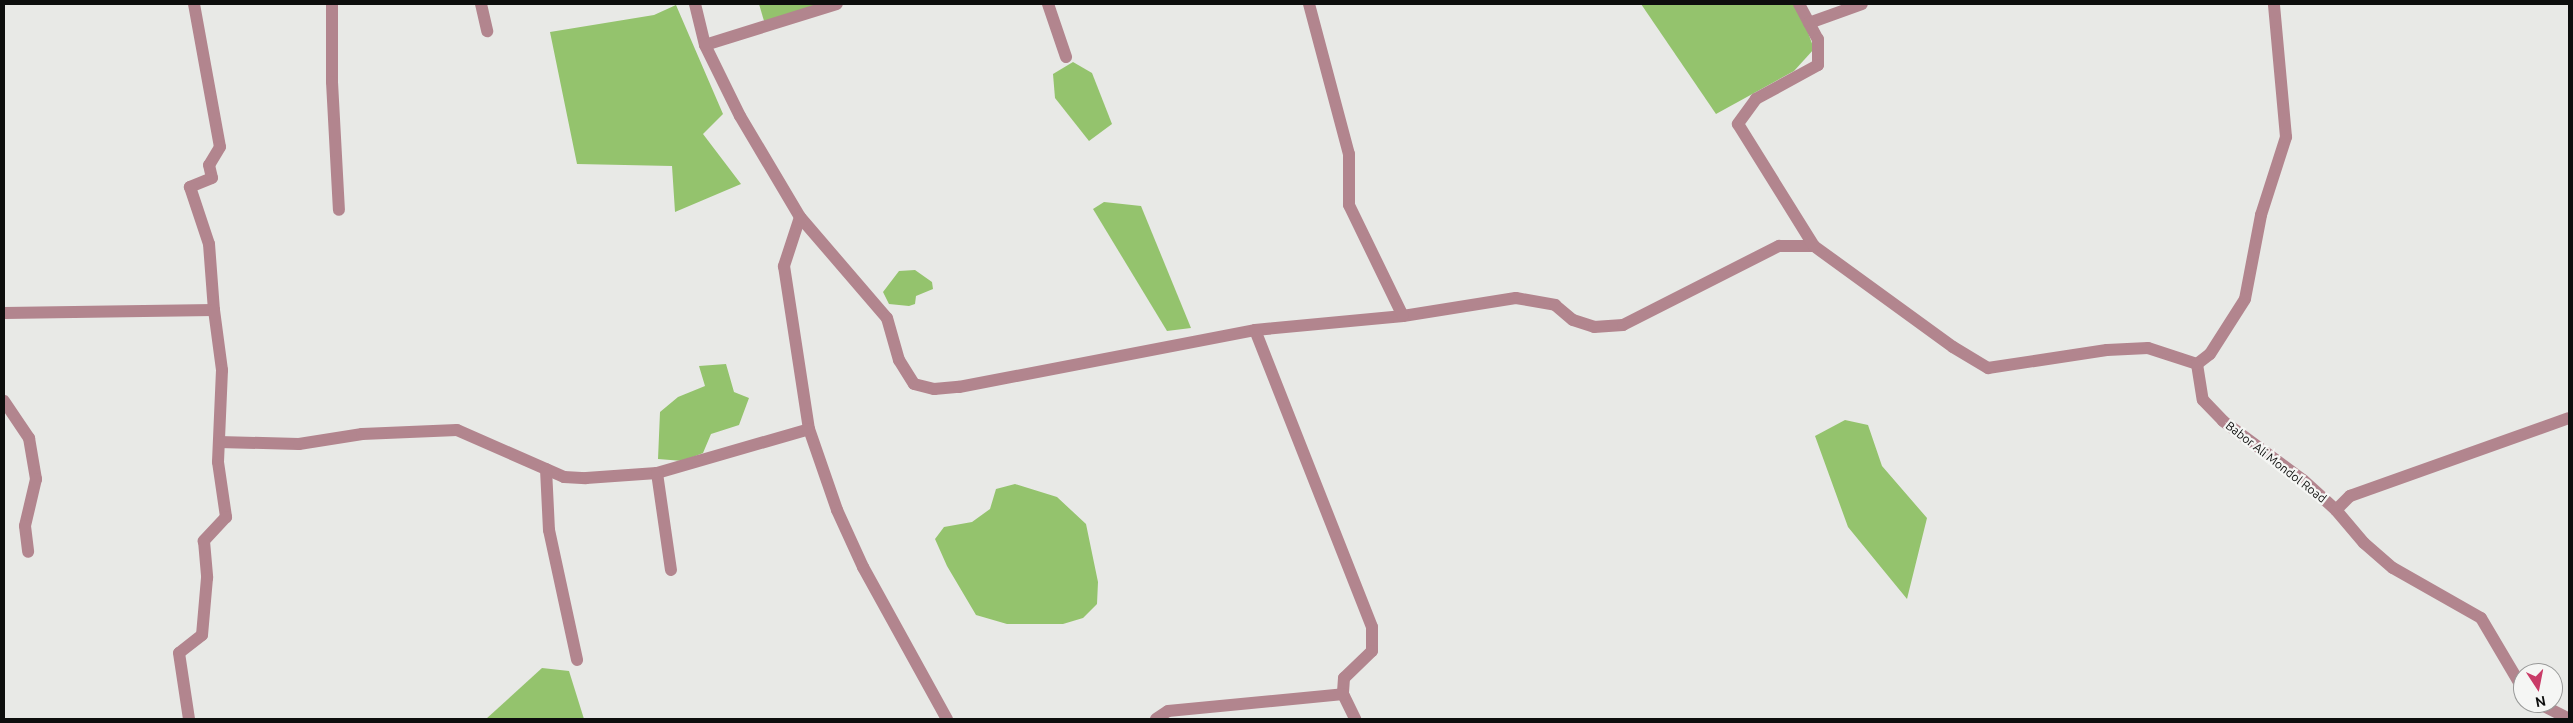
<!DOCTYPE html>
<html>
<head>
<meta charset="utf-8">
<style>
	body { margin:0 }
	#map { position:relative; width:2573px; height:723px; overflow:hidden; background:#e8e9e6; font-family:Ubuntu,sans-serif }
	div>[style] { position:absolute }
	.water>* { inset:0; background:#94c36d }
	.street>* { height:12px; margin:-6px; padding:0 6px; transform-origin:6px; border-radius:6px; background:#b2858e }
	span { translate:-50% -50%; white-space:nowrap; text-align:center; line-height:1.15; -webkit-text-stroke:4.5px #f5f6f4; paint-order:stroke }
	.street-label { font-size:12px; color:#0d0e0d }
	.frame { position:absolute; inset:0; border:5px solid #0d0e0d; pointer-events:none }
	.north { position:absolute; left:2513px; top:663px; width:50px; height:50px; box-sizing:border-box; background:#f5f6f4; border:1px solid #989998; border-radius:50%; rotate:169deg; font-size:14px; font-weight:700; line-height:20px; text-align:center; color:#0d0e0d }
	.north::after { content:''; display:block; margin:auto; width:18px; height:22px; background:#c93c68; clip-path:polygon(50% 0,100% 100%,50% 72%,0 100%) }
</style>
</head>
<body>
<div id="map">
	<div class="water">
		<i style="clip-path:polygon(759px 4px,828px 4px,764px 21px)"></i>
		<i style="clip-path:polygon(1641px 4px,1793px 4px,1805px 24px,1814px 49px,1794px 71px,1716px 114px)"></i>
		<i style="clip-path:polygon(676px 5px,723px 114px,703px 134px,741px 184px,675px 212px,672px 166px,577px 164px,550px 32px,654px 15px)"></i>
		<i style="clip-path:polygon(1073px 62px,1092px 73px,1112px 124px,1089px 141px,1055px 98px,1053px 74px)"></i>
		<i style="clip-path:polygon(1104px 202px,1141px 206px,1191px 328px,1167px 331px,1093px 209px)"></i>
		<i style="clip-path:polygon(915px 270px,932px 282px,933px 289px,916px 296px,915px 304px,909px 306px,889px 304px,883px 292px,899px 271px)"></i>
		<i style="clip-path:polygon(726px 364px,734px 392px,749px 398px,739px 425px,711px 434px,703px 453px,683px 461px,658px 459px,660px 412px,678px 397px,705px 386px,699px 366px)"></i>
		<i style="clip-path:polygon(1845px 420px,1868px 425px,1882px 466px,1927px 518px,1907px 599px,1848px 527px,1815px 436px)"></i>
		<i style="clip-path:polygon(1015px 484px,1057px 497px,1086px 524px,1098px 582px,1097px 604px,1083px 618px,1063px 624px,1007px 624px,976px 615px,947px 566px,935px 539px,944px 527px,972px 522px,990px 509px,996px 489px)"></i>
		<i style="clip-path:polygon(542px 668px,569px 671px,584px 719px,486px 719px)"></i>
	</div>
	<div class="street">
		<i style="left:194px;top:4px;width:145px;rotate:79.7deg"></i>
		<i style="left:220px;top:147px;width:21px;rotate:121deg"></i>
		<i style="left:209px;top:165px;width:13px;rotate:77deg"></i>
		<i style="left:212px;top:178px;width:24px;rotate:158deg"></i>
		<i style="left:190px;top:187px;width:60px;rotate:71.6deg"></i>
		<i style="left:209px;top:244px;width:66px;rotate:85.7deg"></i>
		<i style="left:332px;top:4px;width:78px;rotate:90deg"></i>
		<i style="left:332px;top:82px;width:128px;rotate:86.9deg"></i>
		<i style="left:481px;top:4px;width:28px;rotate:77deg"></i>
		<i style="left:695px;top:4px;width:42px;rotate:76.3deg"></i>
		<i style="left:705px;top:45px;width:79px;rotate:63.8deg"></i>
		<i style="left:740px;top:116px;width:117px;rotate:59.3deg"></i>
		<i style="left:800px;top:217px;width:133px;rotate:49.3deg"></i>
		<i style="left:887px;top:318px;width:44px;rotate:74.1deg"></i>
		<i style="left:899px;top:360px;width:28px;rotate:58deg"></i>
		<i style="left:914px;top:384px;width:21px;rotate:14deg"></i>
		<i style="left:934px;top:389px;width:25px;rotate:-5deg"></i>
		<i style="left:959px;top:387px;width:301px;rotate:-10.9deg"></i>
		<i style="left:1255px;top:330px;width:149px;rotate:-5.4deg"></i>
		<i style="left:1403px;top:316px;width:114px;rotate:-9.1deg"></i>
		<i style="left:1516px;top:298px;width:40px;rotate:10deg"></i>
		<i style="left:1555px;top:305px;width:23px;rotate:40deg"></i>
		<i style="left:1573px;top:320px;width:22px;rotate:18deg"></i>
		<i style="left:1594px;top:327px;width:29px;rotate:-4deg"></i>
		<i style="left:1623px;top:325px;width:175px;rotate:-26.9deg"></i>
		<i style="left:1779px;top:246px;width:35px"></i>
		<i style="left:1814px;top:246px;width:172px;rotate:36deg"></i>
		<i style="left:1953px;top:347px;width:41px;rotate:31deg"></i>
		<i style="left:1988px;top:368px;width:120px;rotate:-8.6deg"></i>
		<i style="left:2107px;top:350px;width:41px;rotate:-2.8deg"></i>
		<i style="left:2148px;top:348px;width:52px;rotate:18.1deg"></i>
		<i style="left:1048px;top:4px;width:56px;rotate:71.2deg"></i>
		<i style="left:1309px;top:4px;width:155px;rotate:75.1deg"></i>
		<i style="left:1349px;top:154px;width:51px;rotate:90deg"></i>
		<i style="left:1349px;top:205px;width:123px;rotate:64.1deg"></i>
		<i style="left:1799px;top:4px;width:40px;rotate:62deg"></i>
		<i style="left:1818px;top:39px;width:26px;rotate:90deg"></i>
		<i style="left:1818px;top:65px;width:71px;rotate:151.3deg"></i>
		<i style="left:1756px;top:99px;width:31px;rotate:126deg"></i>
		<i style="left:1738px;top:124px;width:144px;rotate:58.1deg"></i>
		<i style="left:1809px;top:23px;width:56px;rotate:-19.7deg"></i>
		<i style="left:705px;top:45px;width:138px;rotate:-17.3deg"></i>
		<i style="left:800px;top:217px;width:52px;rotate:108.1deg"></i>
		<i style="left:784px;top:266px;width:165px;rotate:81.3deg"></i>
		<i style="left:809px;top:429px;width:86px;rotate:70.9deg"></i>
		<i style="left:837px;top:510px;width:63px;rotate:65.5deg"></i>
		<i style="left:863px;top:567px;width:174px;rotate:61.1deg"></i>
		<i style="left:4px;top:313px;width:210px;rotate:-0.8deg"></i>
		<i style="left:214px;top:310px;width:61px;rotate:82.4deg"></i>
		<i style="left:222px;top:370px;width:92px;rotate:92.5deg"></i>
		<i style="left:218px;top:462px;width:56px;rotate:81.7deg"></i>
		<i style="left:226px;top:517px;width:33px;rotate:133deg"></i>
		<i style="left:204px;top:541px;width:37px;rotate:85deg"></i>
		<i style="left:207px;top:578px;width:57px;rotate:95deg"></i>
		<i style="left:202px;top:635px;width:29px;rotate:142deg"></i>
		<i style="left:179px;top:653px;width:67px;rotate:81.4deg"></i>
		<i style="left:1255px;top:330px;width:319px;rotate:68.5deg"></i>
		<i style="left:1372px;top:627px;width:24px;rotate:90deg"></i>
		<i style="left:1372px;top:651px;width:39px;rotate:136deg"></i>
		<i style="left:1344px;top:678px;width:16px;rotate:94deg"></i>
		<i style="left:1343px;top:694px;width:28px;rotate:64deg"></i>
		<i style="left:2197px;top:364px;width:36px;rotate:81deg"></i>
		<i style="left:2203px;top:400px;width:29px;rotate:46deg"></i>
		<i style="left:2223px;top:421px;width:99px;rotate:36.4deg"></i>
		<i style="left:2303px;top:480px;width:45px;rotate:42.3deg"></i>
		<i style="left:2336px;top:510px;width:43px;rotate:49.7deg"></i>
		<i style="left:2364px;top:543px;width:38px;rotate:41deg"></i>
		<i style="left:2393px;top:568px;width:101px;rotate:29.6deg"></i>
		<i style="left:2481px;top:618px;width:82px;rotate:59.4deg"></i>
		<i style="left:2197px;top:364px;width:16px;rotate:-38deg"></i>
		<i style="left:2210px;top:354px;width:65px;rotate:-57.5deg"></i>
		<i style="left:2245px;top:299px;width:86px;rotate:-79.2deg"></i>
		<i style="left:2261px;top:215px;width:82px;rotate:-72.2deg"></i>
		<i style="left:2286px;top:137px;width:134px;rotate:-95.2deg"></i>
		<i style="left:4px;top:401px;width:45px;rotate:56deg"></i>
		<i style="left:29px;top:438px;width:42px;rotate:80.3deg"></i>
		<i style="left:36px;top:479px;width:48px;rotate:103.2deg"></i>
		<i style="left:25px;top:526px;width:26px;rotate:83deg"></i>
		<i style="left:219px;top:442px;width:80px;rotate:1.4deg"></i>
		<i style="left:299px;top:444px;width:64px;rotate:-9deg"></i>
		<i style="left:362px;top:434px;width:95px;rotate:-2.4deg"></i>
		<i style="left:457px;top:430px;width:117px;rotate:23.7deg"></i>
		<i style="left:564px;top:477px;width:22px;rotate:3deg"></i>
		<i style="left:586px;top:478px;width:71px;rotate:-4deg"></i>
		<i style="left:657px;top:473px;width:158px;rotate:-16.1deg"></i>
		<i style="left:546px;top:469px;width:61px;rotate:87.2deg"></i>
		<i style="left:549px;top:530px;width:133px;rotate:77.8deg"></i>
		<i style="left:657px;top:473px;width:98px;rotate:81.8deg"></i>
		<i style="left:2336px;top:510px;width:20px;rotate:-45deg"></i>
		<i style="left:2350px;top:496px;width:232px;rotate:-19.6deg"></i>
		<i style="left:2538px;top:703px;width:35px;rotate:27deg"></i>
		<i style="left:1156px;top:719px;width:14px;rotate:-34deg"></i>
		<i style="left:1168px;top:711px;width:176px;rotate:-5.5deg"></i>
	</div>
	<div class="street-label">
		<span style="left:2276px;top:462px;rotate:38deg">Babor Ali Mondol Road</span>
	</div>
	<div class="frame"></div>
	<div class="north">N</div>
</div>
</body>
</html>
